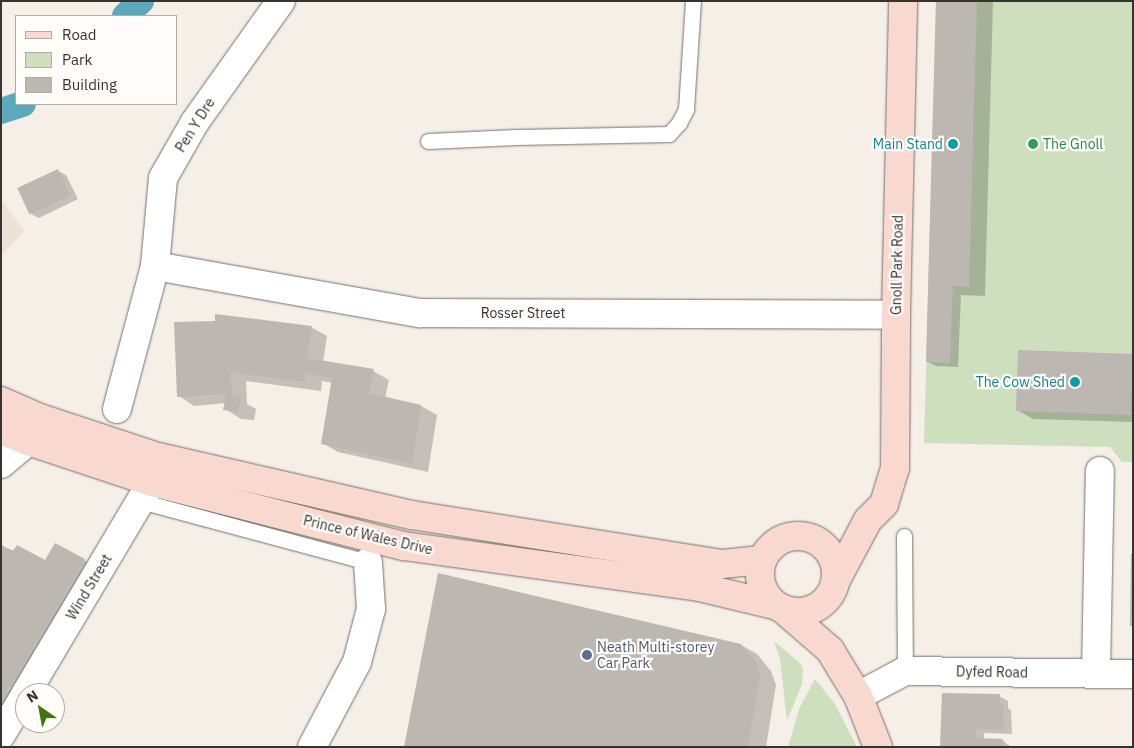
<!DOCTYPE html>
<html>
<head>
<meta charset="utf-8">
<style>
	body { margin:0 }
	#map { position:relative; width:1134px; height:748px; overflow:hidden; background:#f5efe8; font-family:"IBM Plex Sans",sans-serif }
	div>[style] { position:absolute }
	.built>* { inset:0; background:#ede2d5 }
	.green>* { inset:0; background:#cedfbd }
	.shadow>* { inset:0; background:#0003 }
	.canal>* { height:26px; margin:-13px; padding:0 13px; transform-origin:13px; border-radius:13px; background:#5da9bc }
	.building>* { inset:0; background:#bcb7b0; transform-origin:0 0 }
	.roads { filter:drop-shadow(0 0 1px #75706a) drop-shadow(0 0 1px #75706a) }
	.service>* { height:15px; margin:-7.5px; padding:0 7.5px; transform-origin:7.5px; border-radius:7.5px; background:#fff }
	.minor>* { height:28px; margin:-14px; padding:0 14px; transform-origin:14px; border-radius:14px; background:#fff }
	.secondary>* { height:28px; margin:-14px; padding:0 14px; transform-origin:14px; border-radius:14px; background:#f9d9cf }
	.secondary>.ring { margin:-14px; padding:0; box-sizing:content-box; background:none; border:28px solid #f9d9cf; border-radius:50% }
	.dots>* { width:14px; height:14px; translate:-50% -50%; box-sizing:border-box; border:2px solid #fffcfa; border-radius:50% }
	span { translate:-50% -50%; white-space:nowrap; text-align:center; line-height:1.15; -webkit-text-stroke:4.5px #fffcfa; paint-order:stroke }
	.street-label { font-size:14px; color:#363331 }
	.culture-label { font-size:14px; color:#0d838f }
	.right { translate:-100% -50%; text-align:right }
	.leisure-label { font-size:14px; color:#27864d }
	.left { translate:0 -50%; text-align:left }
	.service-label { font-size:14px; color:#4e5e75 }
	.frame { position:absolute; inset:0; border:2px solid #363331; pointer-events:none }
	.legend { position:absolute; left:15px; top:15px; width:162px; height:90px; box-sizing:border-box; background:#fffcfa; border:1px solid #afacaa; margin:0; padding:6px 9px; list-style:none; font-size:15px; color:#363331 }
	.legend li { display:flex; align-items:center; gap:10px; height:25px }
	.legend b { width:25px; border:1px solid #afacaa }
	.north { position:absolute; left:15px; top:683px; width:50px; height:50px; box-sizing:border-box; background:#fffcfa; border:1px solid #afacaa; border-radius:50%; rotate:327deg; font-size:14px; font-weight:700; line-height:20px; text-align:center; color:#363331 }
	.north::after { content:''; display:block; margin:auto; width:18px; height:22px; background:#3d770c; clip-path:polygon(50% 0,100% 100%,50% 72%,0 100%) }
</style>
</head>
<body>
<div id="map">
	<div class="built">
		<i style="clip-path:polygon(1px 199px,24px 231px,1px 256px)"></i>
	</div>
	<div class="green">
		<i style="clip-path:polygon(936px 1px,1133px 1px,1133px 462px,1122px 462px,1110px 447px,924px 443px)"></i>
		<i style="clip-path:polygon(774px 641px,801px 664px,803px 670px,802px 684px,787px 721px,780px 659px)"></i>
		<i style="clip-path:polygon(815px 679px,835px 704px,857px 747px,788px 747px,799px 709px)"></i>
	</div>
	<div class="shadow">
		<i style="clip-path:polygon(937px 1px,993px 1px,985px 296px,961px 295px,958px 367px,936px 366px,928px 362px)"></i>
		<i style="clip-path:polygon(58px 171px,66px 175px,78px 199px,39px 218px,31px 214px)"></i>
		<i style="clip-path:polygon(311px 327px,327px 336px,323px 362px,373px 371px,389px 380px,385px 398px,421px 406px,437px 415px,428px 472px,338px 452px,322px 443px,332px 383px,322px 381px,321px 391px,246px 381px,247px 404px,256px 409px,254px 420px,241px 419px,225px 409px,226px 403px,194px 406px,179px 396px)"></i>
		<i style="clip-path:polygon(1133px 355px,1133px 422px,1033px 419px,1017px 410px)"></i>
		<i style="clip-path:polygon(56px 544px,88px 562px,1px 728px,1px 546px,46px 562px)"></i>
		<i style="clip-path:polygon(439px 575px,741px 645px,757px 654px,771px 671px,776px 685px,766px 747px,405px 747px)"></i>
		<i style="clip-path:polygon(999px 696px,1008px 701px,1008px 708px,1011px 710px,1012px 734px,984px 733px,984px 740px,1002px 740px,1011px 747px,941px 747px)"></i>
	</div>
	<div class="canal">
		<i style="left:125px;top:16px;width:22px;rotate:-43deg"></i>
		<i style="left:1px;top:111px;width:23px;rotate:-18deg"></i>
	</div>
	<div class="building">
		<i style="clip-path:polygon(936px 1px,977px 1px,969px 287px,953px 286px,950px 363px,926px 362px)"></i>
		<i style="left:58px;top:169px;width:29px;height:45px;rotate:65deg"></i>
		<i style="clip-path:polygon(215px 314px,312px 326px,307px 358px,374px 369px,369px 393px,421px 405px,412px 464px,321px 444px,332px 378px,306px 373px,305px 382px,230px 372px,232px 396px,241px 398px,238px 412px,223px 410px,226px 396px,220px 394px,177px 397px,174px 322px,215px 321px)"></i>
		<i style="left:1018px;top:350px;width:115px;height:61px;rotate:2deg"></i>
		<i style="clip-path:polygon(55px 543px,85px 559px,1px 701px,1px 545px,13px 551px,17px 545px,45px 560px)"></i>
		<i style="clip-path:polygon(1131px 554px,1133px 554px,1133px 626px,1130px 626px)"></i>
		<i style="clip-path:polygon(438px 573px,741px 644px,755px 660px,760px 675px,748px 747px,404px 747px)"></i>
		<i style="clip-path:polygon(942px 693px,1000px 694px,999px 704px,1003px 704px,1004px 730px,976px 729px,976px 738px,1003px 739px,1002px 747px,940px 747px)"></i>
	</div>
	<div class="roads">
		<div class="service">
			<i style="left:428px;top:141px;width:88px;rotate:-2.6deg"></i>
			<i style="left:516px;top:137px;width:153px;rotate:-1.1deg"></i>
			<i style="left:669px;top:134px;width:15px;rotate:-48deg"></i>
			<i style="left:679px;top:123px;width:16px;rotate:-63deg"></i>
			<i style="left:686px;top:109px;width:108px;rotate:-86.3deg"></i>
			<i style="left:140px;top:501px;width:236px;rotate:15deg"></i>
			<i style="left:904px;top:536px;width:135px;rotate:89.6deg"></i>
		</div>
		<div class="minor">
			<i style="left:155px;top:266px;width:269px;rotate:10.1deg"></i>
			<i style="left:420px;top:313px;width:476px;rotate:0.2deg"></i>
			<i style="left:117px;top:409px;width:148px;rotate:-75.1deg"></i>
			<i style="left:155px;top:266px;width:88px;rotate:-84.8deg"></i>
			<i style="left:163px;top:178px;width:64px;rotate:-60.3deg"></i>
			<i style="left:195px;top:122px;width:148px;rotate:-54.6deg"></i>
			<i style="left:1px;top:464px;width:35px;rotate:-40deg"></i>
			<i style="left:1096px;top:673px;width:202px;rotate:-88.9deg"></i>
			<i style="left:26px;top:693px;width:246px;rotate:-59.2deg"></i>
			<i style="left:858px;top:696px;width:53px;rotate:-28deg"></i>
			<i style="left:905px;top:671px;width:228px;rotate:0.8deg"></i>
			<i style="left:1px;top:735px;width:47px;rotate:-59deg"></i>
			<i style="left:312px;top:747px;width:96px;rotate:-62.1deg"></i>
			<i style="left:357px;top:662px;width:55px;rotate:-75.2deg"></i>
			<i style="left:371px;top:609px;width:47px;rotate:-93.7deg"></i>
		</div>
		<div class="secondary">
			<i style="left:1px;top:401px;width:43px;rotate:23.6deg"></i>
			<i style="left:40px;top:418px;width:124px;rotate:18.3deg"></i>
			<i style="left:158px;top:457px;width:261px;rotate:12.9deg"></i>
			<i style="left:412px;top:515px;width:314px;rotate:9deg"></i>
			<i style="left:722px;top:564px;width:40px;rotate:-5.7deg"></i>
			<i style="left:1px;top:430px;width:29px;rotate:22deg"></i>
			<i style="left:28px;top:441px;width:131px;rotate:18.3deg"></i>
			<i style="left:152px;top:482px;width:260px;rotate:14.3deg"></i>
			<i style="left:404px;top:546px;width:298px;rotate:7.9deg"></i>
			<i style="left:699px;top:587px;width:77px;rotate:13.5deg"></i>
			<i class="ring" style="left:760px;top:536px;width:48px;height:48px"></i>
			<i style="left:835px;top:582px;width:70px;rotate:-62deg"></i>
			<i style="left:868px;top:520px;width:23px;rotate:-45deg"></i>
			<i style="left:884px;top:504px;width:38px;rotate:-73deg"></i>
			<i style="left:895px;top:468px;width:153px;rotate:-89.6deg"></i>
			<i style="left:896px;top:315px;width:314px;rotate:-88.7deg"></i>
			<i style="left:785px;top:611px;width:60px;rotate:40.9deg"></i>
			<i style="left:830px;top:650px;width:54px;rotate:58.7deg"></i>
			<i style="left:858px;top:696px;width:55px;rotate:68.6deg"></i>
		</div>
	</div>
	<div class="dots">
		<i style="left:953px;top:144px;background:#0f9aa8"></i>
		<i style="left:1033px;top:144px;background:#2e9e5b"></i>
		<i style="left:1075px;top:382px;background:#0f9aa8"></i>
		<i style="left:587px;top:655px;background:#5c6f8a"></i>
	</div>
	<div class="street-label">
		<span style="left:195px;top:125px;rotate:-58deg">Pen Y Dre</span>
		<span style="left:897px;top:265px;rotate:-89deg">Gnoll Park Road</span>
		<span style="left:523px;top:313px">Rosser Street</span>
		<span style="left:368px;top:535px;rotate:13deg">Prince of Wales Drive</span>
		<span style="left:89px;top:587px;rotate:-59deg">Wind Street</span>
		<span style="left:992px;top:672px;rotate:1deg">Dyfed Road</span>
	</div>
	<div class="culture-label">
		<span class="right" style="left:943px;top:144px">Main Stand</span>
		<span class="right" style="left:1065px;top:382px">The Cow Shed</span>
	</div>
	<div class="leisure-label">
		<span class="left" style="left:1043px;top:144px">The Gnoll</span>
	</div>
	<div class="service-label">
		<span class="left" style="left:597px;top:655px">Neath Multi-storey<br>Car Park</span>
	</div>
	<div class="frame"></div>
	<ul class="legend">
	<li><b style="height:6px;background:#f9d9cf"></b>Road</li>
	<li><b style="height:14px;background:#cedfbd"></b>Park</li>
	<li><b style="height:14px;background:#bcb7b0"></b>Building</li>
	</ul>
	<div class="north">N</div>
</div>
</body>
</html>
